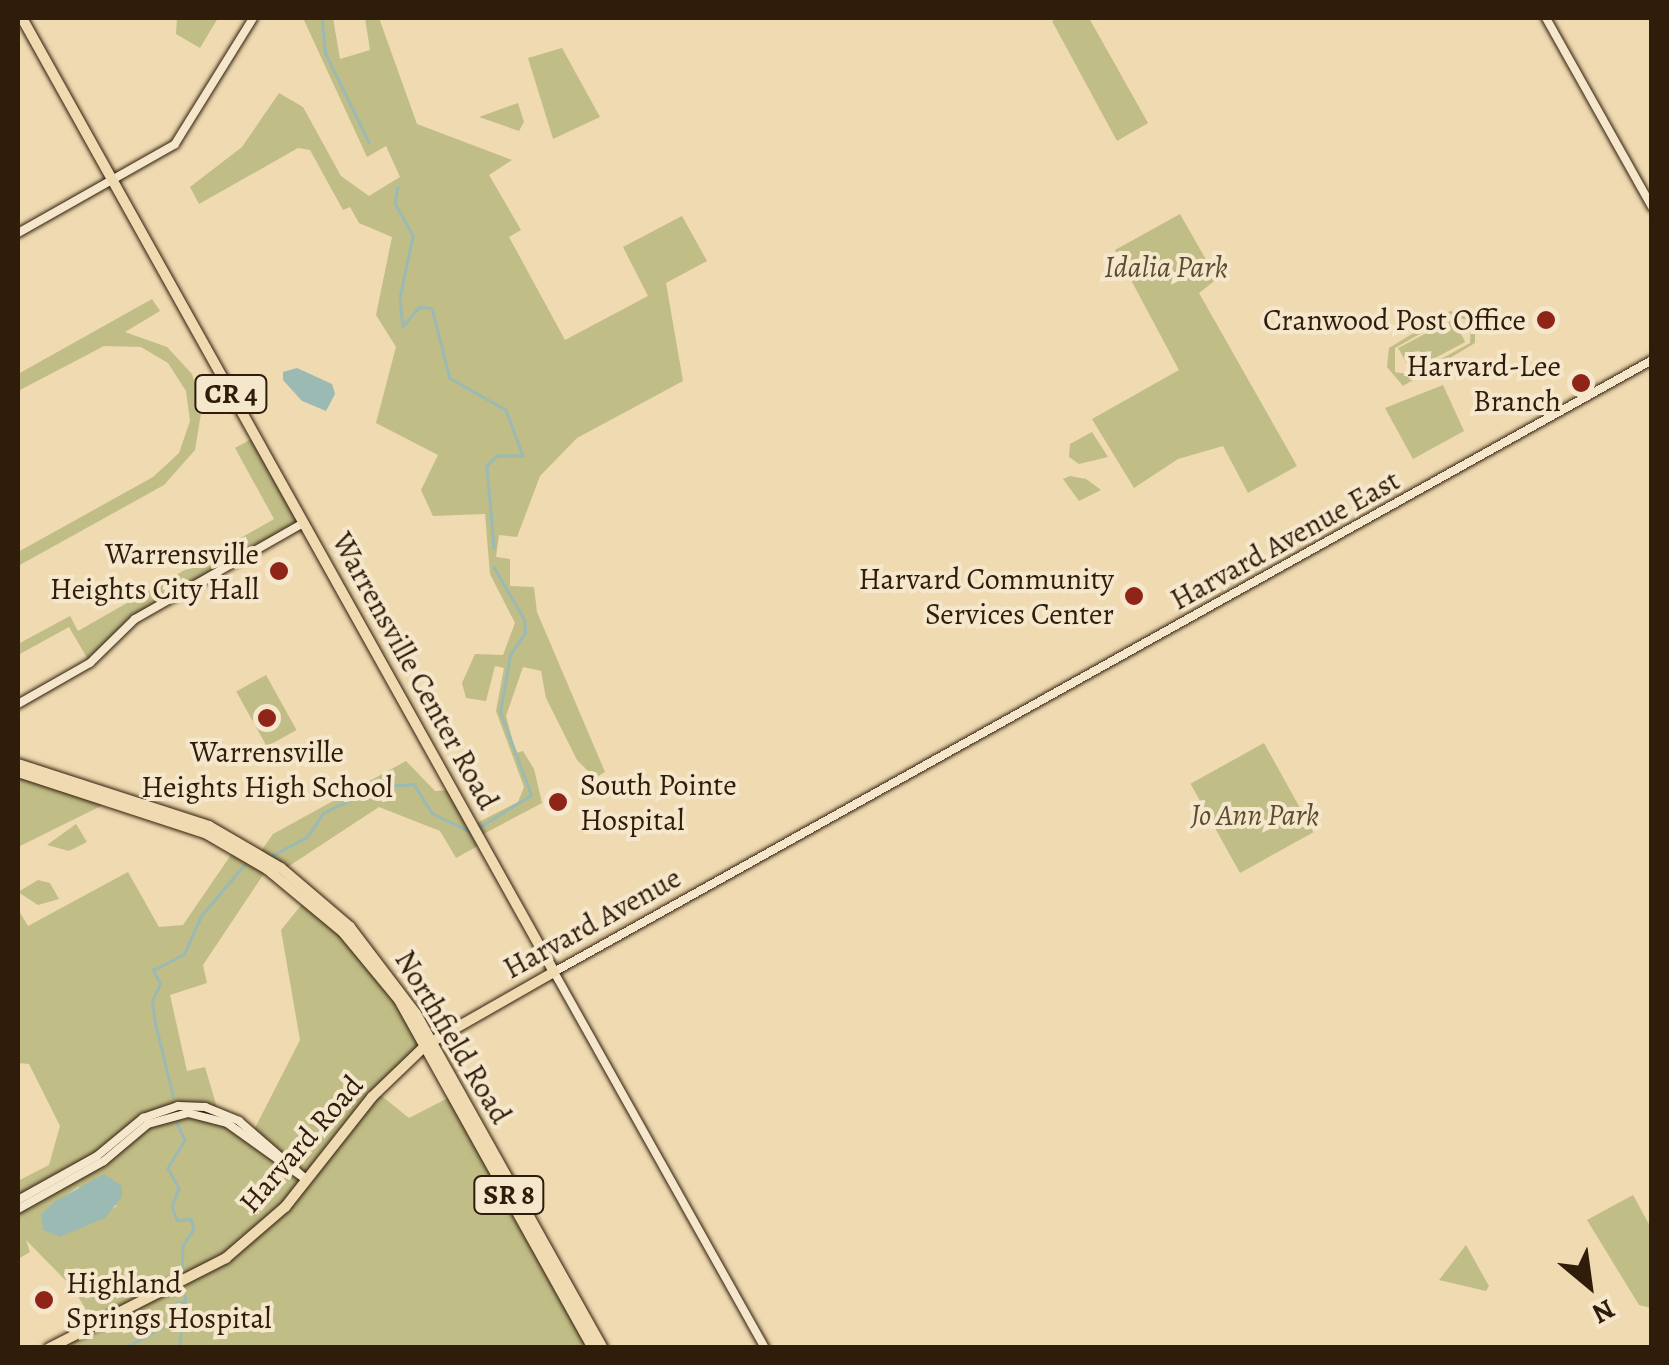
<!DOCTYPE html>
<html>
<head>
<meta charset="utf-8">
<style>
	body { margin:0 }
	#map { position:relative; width:1669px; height:1365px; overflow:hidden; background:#efdab1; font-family:Alegreya,serif }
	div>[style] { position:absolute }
	.green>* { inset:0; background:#c1bd87; transform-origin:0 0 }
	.water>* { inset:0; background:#9bbab3 }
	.stream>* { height:2.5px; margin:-1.25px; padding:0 1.25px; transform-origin:1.25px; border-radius:1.25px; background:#9bbab3 }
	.roads { filter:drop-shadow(0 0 2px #301c0b) drop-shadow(0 0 2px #301c0b) }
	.secondary>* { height:8px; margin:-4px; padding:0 4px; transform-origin:4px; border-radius:4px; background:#f5e7cc }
	.primary>* { height:10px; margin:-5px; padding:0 5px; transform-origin:5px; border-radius:5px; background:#efdab1 }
	.dots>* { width:28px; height:28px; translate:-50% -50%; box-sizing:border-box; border:5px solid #f5e7cc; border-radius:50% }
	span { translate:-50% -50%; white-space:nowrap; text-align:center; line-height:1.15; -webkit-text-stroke:8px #f5e7cc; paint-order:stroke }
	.shield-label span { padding:2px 8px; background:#f5e7cc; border:2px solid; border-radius:8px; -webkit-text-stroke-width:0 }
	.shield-label { font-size:28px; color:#301c0b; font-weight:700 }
	.park-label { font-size:30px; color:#5c4c30; font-style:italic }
	.poi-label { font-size:30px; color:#301c0b }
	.right { translate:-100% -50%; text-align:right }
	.left { translate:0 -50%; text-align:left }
	.street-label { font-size:30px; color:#301c0b }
	.frame { position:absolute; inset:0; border:20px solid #301c0b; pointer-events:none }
	.north { position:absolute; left:1539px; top:1235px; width:100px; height:100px; -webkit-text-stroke:8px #f5e7cc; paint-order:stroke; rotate:151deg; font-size:28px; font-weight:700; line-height:40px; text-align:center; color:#301c0b }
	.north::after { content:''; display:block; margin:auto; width:35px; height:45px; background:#301c0b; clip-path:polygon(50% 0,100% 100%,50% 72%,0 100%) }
</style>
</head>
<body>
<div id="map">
	<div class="green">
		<i style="clip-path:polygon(177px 18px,218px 18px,200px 48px,176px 34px)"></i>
		<i style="clip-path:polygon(303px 18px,333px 18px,340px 59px,370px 50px,365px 18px,379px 18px,417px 124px,512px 160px,489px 175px,521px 230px,509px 237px,565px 340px,648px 296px,623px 247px,682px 216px,707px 261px,666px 283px,683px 381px,577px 438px,540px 476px,517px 537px,499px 535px,496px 557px,510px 559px,510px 586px,534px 587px,537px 612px,605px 772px,595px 778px,577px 760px,546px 698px,541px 671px,523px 667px,506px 716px,516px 753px,523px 751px,534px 769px,542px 803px,480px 836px,483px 843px,456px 858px,440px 831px,379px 807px,283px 870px,261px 851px,273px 834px,406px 761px,435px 791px,453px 790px,473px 825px,518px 802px,524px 787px,496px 711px,504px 668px,495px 666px,486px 701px,466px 698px,462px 683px,475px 654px,503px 655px,515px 623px,490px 574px,485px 514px,433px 516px,421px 490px,438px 455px,376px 423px,396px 347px,376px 315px,392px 237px,359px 223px,350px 207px,343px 210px,310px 150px,298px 148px,199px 204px,190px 187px,242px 147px,279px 93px,303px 107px,341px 176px,369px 196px,400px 177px,386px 146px,367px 157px)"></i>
		<i style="clip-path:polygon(1059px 18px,1089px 18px,1148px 123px,1117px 141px,1052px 21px)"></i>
		<i style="clip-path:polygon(562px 48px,600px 117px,553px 139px,528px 58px)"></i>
		<i style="clip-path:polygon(518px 103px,524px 122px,519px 131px,479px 117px)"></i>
		<i style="clip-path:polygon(1180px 214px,1217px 279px,1199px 293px,1297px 466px,1248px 493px,1223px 446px,1178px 459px,1134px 488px,1092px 419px,1179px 370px,1115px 250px)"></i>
		<i style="clip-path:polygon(152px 299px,160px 311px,125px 332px,167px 347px,192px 374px,202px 407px,195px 450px,164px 485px,18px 566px,18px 552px,153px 477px,179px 453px,190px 421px,186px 391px,168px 363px,141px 347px,104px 346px,18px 391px,18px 374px)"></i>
		<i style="clip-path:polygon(evenodd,1450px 311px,1475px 318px,1475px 343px,1403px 386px,1387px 367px,1389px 348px,1450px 311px,1452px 316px,1471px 321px,1470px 343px,1412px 375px,1395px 372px,1395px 348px,1452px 316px)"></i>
		<i style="left:1453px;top:319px;width:26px;height:62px;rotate:62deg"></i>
		<i style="clip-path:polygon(1443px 385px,1464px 431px,1413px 459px,1385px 408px)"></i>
		<i style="clip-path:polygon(1092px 432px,1108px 457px,1079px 464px,1069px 457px,1070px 444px)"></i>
		<i style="clip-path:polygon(255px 437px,303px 523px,135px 619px,90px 663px,69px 627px,18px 655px,18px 644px,70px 616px,78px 631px,274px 519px,235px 448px)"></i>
		<i style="clip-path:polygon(1070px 476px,1086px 479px,1101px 490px,1079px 501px,1063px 479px)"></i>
		<i style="left:266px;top:675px;width:63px;height:34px;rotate:61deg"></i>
		<i style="left:1264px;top:743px;width:102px;height:84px;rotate:61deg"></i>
		<i style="clip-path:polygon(18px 772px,103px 797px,101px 806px,18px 847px)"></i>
		<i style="clip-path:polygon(76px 824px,87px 842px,69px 851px,47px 845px)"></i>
		<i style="clip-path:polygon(evenodd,235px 849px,267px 869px,203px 965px,207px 983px,170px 995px,187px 1071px,205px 1067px,218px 1111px,253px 1132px,300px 1040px,281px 930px,307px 898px,366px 957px,426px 1045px,378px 1093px,409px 1118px,454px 1095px,591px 1347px,49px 1347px,90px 1328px,91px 1318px,73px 1288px,26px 1240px,30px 1252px,18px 1259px,18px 1209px,106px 1159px,102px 1153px,18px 1200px,18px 1181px,49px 1165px,60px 1126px,29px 1064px,18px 1063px,18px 909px,28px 926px,128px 872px,159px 927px,183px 925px,235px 849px,78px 1187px,117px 1206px,78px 1227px,41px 1214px,78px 1187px)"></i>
		<i style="clip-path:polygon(38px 880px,50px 883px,59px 899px,38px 905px,18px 892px)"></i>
		<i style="clip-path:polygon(1633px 1195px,1651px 1228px,1651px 1308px,1639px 1305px,1587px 1220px)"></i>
		<i style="clip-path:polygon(1466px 1245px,1489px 1286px,1486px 1291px,1439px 1280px)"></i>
	</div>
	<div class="water">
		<i style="clip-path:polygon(297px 368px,332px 384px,335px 394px,326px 411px,302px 401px,283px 380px,283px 372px)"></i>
		<i style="clip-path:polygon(104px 1174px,122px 1186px,122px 1197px,105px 1218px,60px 1237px,43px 1230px,41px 1214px,54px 1202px)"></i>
	</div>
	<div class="stream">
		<i style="left:322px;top:18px;width:36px;rotate:84deg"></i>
		<i style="left:326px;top:54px;width:98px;rotate:64deg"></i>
		<i style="left:398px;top:187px;width:16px;rotate:101deg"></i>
		<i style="left:395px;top:203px;width:38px;rotate:61deg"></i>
		<i style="left:413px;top:236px;width:63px;rotate:101.8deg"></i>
		<i style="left:400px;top:298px;width:28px;rotate:84deg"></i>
		<i style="left:403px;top:326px;width:25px;rotate:-50deg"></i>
		<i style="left:419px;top:307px;width:13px;rotate:4deg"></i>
		<i style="left:432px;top:308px;width:72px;rotate:75.6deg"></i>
		<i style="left:450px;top:378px;width:64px;rotate:29.7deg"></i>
		<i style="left:506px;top:410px;width:49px;rotate:69.7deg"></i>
		<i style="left:523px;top:456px;width:26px;rotate:180deg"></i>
		<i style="left:497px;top:456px;width:14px;rotate:135deg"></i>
		<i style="left:487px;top:466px;width:82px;rotate:85.1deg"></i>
		<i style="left:478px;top:828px;width:62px;rotate:-31.9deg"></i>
		<i style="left:531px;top:795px;width:89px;rotate:-110.5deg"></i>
		<i style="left:500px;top:712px;width:58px;rotate:-80deg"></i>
		<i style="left:510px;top:655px;width:27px;rotate:-56deg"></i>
		<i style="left:525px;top:633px;width:13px;rotate:-94deg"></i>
		<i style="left:524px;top:620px;width:60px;rotate:-120deg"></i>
		<i style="left:273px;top:855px;width:38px;rotate:-28deg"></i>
		<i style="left:307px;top:837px;width:29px;rotate:-56deg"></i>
		<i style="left:323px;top:813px;width:63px;rotate:-25.3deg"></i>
		<i style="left:380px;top:786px;width:34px;rotate:-3deg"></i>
		<i style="left:414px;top:784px;width:34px;rotate:58deg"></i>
		<i style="left:432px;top:813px;width:43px;rotate:26deg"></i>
		<i style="left:173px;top:1097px;width:76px;rotate:-103.7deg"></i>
		<i style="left:155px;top:1023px;width:22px;rotate:-98deg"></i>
		<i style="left:152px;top:1001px;width:19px;rotate:-65deg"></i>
		<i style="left:160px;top:984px;width:16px;rotate:-117deg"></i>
		<i style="left:153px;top:970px;width:35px;rotate:-27deg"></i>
		<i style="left:184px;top:954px;width:42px;rotate:-65.9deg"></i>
		<i style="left:201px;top:916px;width:67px;rotate:-49.9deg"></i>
		<i style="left:177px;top:1123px;width:19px;rotate:65deg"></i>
		<i style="left:185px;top:1140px;width:33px;rotate:121deg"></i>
		<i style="left:168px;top:1168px;width:24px;rotate:62deg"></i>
		<i style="left:179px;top:1189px;width:18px;rotate:112deg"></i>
		<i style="left:172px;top:1206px;width:15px;rotate:70deg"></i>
		<i style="left:177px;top:1220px;width:14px;rotate:-4deg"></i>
		<i style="left:191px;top:1219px;width:10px;rotate:73deg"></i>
		<i style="left:194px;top:1229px;width:20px;rotate:123deg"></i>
		<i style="left:183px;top:1246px;width:24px;rotate:92deg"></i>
		<i style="left:125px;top:1348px;width:59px;rotate:-29.6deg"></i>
		<i style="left:176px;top:1319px;width:16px;rotate:-90deg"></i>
		<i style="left:176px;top:1303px;width:9px;rotate:-6deg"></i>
		<i style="left:179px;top:1348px;width:52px;rotate:-83.4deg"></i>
	</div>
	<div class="roads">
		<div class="secondary">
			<i style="left:1546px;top:18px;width:217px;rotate:60.7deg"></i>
			<i style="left:18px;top:233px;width:180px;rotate:-29.5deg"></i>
			<i style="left:175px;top:144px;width:148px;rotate:-58.2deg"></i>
			<i style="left:18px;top:704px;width:83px;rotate:-29.7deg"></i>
			<i style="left:90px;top:663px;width:63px;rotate:-44.4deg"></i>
			<i style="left:135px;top:619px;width:193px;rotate:-29.7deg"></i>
			<i style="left:18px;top:1200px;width:90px;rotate:-29.1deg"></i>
			<i style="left:97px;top:1156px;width:60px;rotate:-39.6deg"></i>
			<i style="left:143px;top:1118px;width:37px;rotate:-19deg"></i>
			<i style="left:178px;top:1106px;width:27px;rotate:2deg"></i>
			<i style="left:205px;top:1107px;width:37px;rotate:22deg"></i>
			<i style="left:239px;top:1121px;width:90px;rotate:40.9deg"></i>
			<i style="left:18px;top:1209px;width:98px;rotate:-29.2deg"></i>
			<i style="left:104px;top:1161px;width:57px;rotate:-40.1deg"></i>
			<i style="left:148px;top:1124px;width:41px;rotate:-15.4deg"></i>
			<i style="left:188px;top:1113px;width:40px;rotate:14.4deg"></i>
			<i style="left:227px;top:1123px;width:98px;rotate:35.5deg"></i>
			<i style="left:765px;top:1348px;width:431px;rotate:-119.3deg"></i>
			<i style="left:554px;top:972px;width:1257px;rotate:-29.13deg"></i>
		</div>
		<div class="primary">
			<i style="left:22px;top:18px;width:1092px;rotate:60.85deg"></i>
			<i style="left:554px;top:972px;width:147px;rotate:150.3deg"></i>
			<i style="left:426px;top:1045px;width:75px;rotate:136.1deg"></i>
			<i style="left:372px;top:1097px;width:140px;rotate:128.3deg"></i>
			<i style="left:285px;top:1207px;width:78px;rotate:139.2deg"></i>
			<i style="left:226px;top:1258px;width:199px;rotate:153deg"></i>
			<i style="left:18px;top:764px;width:201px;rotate:18deg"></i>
			<i style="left:209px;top:826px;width:83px;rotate:30.3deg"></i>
			<i style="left:281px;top:868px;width:91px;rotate:40.5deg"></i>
			<i style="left:350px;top:927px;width:109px;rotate:52.8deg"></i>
			<i style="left:416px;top:1014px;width:383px;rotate:60.8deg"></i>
			<i style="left:18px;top:772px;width:197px;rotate:18.1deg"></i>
			<i style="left:205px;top:833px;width:72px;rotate:30.1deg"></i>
			<i style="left:267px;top:869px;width:99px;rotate:39.7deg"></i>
			<i style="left:343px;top:932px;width:88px;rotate:50.5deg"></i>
			<i style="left:399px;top:1000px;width:398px;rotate:60.9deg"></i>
		</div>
	</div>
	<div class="dots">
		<i style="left:1546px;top:320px;background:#8f2418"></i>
		<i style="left:1581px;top:383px;background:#8f2418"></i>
		<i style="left:279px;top:571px;background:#8f2418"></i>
		<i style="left:1134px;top:596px;background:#8f2418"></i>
		<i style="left:267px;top:718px;background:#8f2418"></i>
		<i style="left:558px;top:802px;background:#8f2418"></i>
		<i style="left:44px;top:1300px;background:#8f2418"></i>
	</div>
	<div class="shield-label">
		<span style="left:231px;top:394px">CR 4</span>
		<span style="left:509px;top:1195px">SR 8</span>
	</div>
	<div class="park-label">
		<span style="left:1166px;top:267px">Idalia Park</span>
		<span style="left:1255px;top:815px">Jo Ann Park</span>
	</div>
	<div class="poi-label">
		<span class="right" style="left:1526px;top:320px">Cranwood Post Office</span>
		<span class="right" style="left:1561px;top:383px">Harvard-Lee<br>Branch</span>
		<span class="right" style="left:259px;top:571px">Warrensville<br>Heights City Hall</span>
		<span class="right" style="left:1114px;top:596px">Harvard Community<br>Services Center</span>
		<span style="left:267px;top:769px">Warrensville<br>Heights High School</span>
		<span class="left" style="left:580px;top:802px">South Pointe<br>Hospital</span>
		<span class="left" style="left:66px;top:1300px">Highland<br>Springs Hospital</span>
	</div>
	<div class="street-label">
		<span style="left:1285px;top:540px;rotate:-29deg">Harvard Avenue East</span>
		<span style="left:415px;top:671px;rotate:61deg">Warrensville Center Road</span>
		<span style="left:592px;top:923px;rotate:-29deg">Harvard Avenue</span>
		<span style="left:453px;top:1037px;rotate:59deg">Northfield Road</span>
		<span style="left:301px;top:1144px;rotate:-49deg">Harvard Road</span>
	</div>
	<div class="frame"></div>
	<div class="north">N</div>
</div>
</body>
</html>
